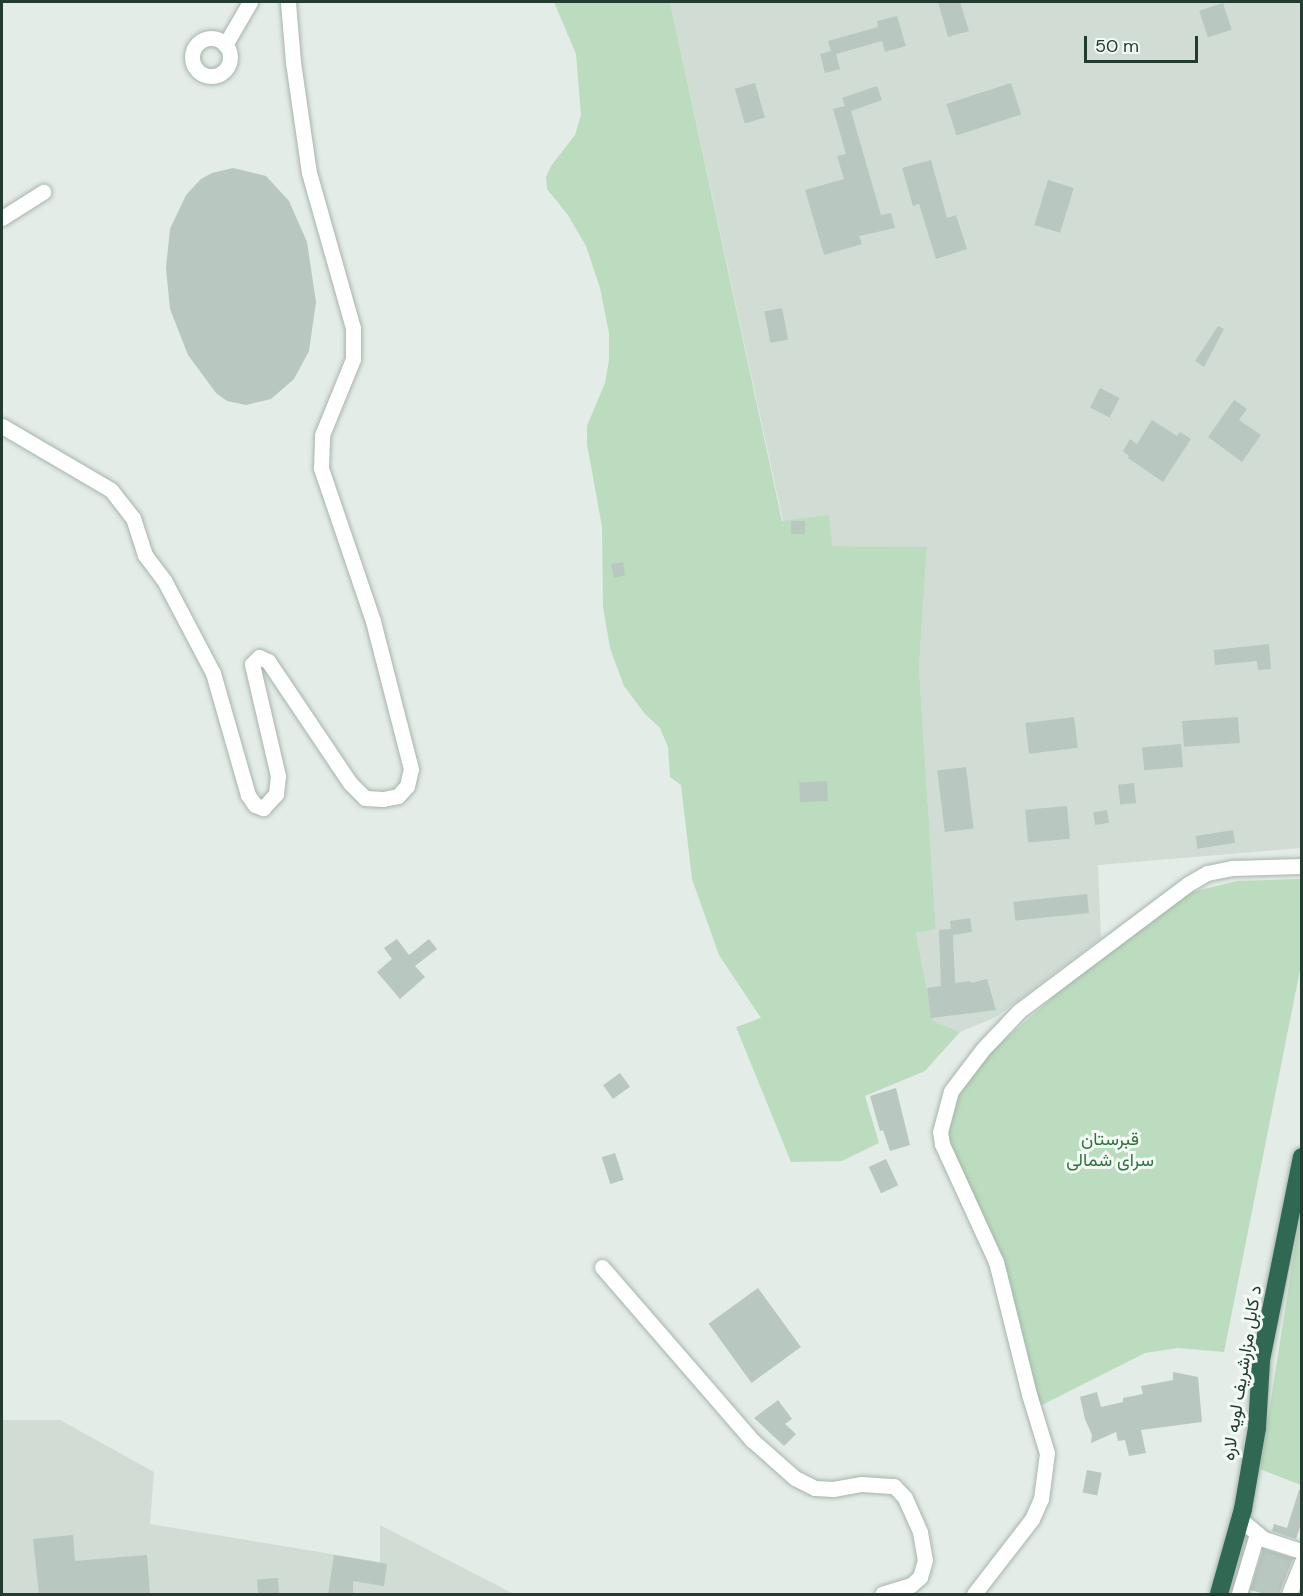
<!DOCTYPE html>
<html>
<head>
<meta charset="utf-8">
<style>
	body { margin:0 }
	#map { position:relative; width:1303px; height:1596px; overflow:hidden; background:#e3ece6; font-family:"DM Sans",Vazirmatn,sans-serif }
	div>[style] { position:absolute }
	.built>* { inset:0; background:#d1dcd5 }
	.green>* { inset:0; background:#bcdcbf }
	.building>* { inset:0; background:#b8c7bf; transform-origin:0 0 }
	.roads { filter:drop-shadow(0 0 2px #a6b4ac) drop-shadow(0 0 2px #a6b4ac) }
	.minor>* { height:15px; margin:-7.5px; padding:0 7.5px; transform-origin:7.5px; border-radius:7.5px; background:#fff }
	.minor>.ring { margin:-7.5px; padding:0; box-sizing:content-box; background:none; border:15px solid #fff; border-radius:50% }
	.highway>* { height:18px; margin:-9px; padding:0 9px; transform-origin:9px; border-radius:9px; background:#306853 }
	span { translate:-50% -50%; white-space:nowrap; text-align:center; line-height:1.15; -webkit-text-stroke:6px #f3f9f5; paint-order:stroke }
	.park-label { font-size:18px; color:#2f723d }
	.street-label { font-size:18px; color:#233c31 }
	.frame { position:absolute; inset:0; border:3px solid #233c31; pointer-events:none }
	.scale { position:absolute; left:1084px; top:36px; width:114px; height:27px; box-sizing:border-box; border:3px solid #233c31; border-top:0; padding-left:8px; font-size:18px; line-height:21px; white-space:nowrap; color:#233c31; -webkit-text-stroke:4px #f3f9f5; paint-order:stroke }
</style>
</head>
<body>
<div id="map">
	<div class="built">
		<i style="clip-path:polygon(670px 2px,1301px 2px,1301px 848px,1098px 865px,1101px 938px,996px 1017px,960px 1032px,933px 1021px,916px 933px,936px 928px,919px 668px,927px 548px,832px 546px,783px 521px)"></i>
		<i style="clip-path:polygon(2px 1420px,60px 1420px,154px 1472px,150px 1524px,380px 1562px,380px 1525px,514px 1594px,2px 1594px)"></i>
	</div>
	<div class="green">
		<i style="clip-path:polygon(554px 2px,670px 2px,782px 521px,829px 515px,832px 546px,927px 547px,919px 668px,936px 929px,916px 933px,933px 1021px,960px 1032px,925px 1071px,865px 1096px,879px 1143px,842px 1161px,791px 1162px,736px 1027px,761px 1018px,719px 955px,692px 879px,681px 785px,670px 777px,668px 747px,660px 728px,645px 714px,624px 686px,610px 648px,603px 607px,602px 527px,587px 444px,587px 426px,605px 383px,609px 360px,609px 333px,600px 288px,586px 246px,568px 215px,547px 189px,546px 177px,551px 166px,575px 135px,581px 115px,576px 54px)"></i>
		<i style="clip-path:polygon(1301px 879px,1301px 965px,1224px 1352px,1178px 1348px,1145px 1353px,1032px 1410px,986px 1243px,951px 1176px,934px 1125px,951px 1087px,1067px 985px,1188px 893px,1237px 881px)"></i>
		<i style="clip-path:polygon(1301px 1209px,1301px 1485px,1260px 1469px)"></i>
	</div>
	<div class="building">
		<i style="clip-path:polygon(938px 2px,960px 2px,969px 31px,948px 37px)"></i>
		<i style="left:1223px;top:3px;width:28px;height:25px;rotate:72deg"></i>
		<i style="clip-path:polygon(897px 16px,906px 46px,885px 52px,882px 41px,836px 54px,840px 69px,825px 73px,820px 54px,831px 51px,828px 41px,878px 27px,877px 21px)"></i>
		<i style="left:755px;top:83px;width:36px;height:21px;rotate:74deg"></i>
		<i style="left:1011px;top:83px;width:33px;height:68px;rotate:72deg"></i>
		<i style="clip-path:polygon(877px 86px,882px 100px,851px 111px,881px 215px,891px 213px,895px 228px,859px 236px,862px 244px,824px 255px,805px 190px,844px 179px,837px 156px,846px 154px,833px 109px,845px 106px,842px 98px)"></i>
		<i style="clip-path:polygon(931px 160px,947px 218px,956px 215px,967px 249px,936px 259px,919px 204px,913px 206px,902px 168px)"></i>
		<i style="clip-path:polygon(233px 168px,266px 176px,289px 201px,307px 242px,316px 302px,309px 351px,294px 379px,271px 399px,246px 405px,227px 401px,216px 393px,188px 355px,170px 309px,166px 268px,170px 229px,186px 195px,201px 179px,212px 173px)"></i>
		<i style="left:1048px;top:180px;width:27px;height:47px;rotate:17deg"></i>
		<i style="left:782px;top:308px;width:32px;height:18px;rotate:79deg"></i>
		<i style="clip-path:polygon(1218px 326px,1224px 329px,1204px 367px,1195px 361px)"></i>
		<i style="left:1100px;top:388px;width:22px;height:22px;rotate:27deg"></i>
		<i style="clip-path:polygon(1234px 400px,1247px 409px,1239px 420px,1261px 435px,1242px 462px,1208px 437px)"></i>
		<i style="clip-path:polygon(1152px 420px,1177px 436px,1180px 432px,1191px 439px,1163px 482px,1128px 458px,1129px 456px,1123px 451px,1130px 439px,1137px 444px)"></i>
		<i style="left:791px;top:521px;width:14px;height:13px"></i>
		<i style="clip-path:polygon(623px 562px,625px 575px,614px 578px,611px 564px)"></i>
		<i style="clip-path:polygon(1269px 644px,1271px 669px,1258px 670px,1257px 661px,1215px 665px,1214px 650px)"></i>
		<i style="left:1074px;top:717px;width:31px;height:49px;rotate:83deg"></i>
		<i style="left:1238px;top:717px;width:26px;height:56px;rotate:86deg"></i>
		<i style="left:1181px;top:744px;width:23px;height:39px;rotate:85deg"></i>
		<i style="left:966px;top:767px;width:62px;height:29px;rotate:83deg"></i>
		<i style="left:827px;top:781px;width:20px;height:28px;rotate:87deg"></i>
		<i style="left:1134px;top:783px;width:20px;height:16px;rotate:84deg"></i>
		<i style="left:1067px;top:806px;width:33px;height:42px;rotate:85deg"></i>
		<i style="left:1107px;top:810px;width:13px;height:14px;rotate:81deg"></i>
		<i style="left:1233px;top:830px;width:13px;height:38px;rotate:81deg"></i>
		<i style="left:1087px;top:894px;width:19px;height:74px;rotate:84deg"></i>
		<i style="clip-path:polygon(970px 918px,972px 932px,953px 935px,955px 983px,971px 981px,971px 983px,987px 979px,996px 1010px,931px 1018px,927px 988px,941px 986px,939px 930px,951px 929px,950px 921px)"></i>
		<i style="clip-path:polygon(397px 939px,409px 955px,429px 939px,437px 949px,415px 966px,425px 977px,400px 999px,377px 972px,392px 959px,384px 948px)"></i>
		<i style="left:620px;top:1073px;width:17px;height:21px;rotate:54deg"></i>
		<i style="clip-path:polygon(896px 1088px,910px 1145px,890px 1151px,883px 1130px,880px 1131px,870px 1096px)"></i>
		<i style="left:615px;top:1153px;width:28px;height:14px;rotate:72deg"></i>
		<i style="left:886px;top:1159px;width:29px;height:19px;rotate:65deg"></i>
		<i style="left:758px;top:1288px;width:73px;height:61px;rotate:54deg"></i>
		<i style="clip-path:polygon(1173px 1372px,1198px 1377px,1202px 1422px,1141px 1430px,1146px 1453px,1129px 1456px,1125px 1440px,1118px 1441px,1116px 1432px,1091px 1443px,1092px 1435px,1085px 1419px,1080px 1397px,1097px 1392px,1101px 1407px,1123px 1402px,1123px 1398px,1143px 1394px,1141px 1386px,1173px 1380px)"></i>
		<i style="clip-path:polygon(778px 1400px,792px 1419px,785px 1424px,796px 1434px,784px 1446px,754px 1418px)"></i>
		<i style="left:1087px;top:1470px;width:15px;height:23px;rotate:11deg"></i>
		<i style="clip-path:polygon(1299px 1490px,1302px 1490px,1302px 1521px,1296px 1539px,1272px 1531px,1274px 1524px,1287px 1528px)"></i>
		<i style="clip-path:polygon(73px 1535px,75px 1561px,147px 1555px,150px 1594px,39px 1594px,33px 1539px)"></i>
		<i style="clip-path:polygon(1263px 1549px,1293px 1558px,1279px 1594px,1265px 1594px,1250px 1590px)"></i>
		<i style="clip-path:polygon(334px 1555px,387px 1564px,384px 1586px,353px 1581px,353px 1594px,328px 1594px)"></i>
		<i style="left:278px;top:1578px;width:16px;height:21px;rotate:86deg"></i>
	</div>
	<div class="roads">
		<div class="minor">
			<i class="ring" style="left:192px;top:38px;width:23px;height:23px"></i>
			<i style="left:225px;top:45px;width:50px;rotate:-59.8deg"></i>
			<i style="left:2px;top:218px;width:49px;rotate:-32.4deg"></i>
			<i style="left:2px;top:426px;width:126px;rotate:30.4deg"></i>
			<i style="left:111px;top:490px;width:36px;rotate:52deg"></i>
			<i style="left:133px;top:518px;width:39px;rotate:72deg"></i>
			<i style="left:145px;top:555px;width:31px;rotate:53deg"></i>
			<i style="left:164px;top:580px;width:105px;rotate:62.2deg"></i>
			<i style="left:213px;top:673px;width:127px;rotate:74deg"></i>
			<i style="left:248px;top:795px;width:12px;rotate:55deg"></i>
			<i style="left:255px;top:805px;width:9px;rotate:21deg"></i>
			<i style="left:263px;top:808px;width:19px;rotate:-47deg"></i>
			<i style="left:276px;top:794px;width:18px;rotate:-84deg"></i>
			<i style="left:278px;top:776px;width:115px;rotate:-103.1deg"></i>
			<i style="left:252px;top:664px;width:10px;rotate:-45deg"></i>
			<i style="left:259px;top:657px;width:10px;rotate:24deg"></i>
			<i style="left:268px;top:661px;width:147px;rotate:56.1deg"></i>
			<i style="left:350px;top:783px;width:21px;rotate:45deg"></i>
			<i style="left:365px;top:798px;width:18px;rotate:3deg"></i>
			<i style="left:383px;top:799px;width:15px;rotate:-11deg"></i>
			<i style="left:398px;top:796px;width:13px;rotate:-48deg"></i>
			<i style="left:407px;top:786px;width:17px;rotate:-77deg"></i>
			<i style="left:411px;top:769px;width:153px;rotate:-104.4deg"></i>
			<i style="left:373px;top:621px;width:162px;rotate:-108.8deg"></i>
			<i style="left:321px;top:468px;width:33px;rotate:-88deg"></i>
			<i style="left:322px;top:435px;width:82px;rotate:-67.8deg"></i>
			<i style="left:353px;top:359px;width:31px;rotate:-90deg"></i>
			<i style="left:353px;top:328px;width:161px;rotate:-105.8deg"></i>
			<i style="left:309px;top:173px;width:112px;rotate:-98.2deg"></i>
			<i style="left:293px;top:62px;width:60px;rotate:-94.8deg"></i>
			<i style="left:602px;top:1267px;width:229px;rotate:49.1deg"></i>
			<i style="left:752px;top:1440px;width:57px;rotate:41.5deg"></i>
			<i style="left:795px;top:1478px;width:22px;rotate:27deg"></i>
			<i style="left:815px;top:1488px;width:18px;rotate:3deg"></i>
			<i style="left:833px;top:1489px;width:29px;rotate:-10deg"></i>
			<i style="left:862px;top:1484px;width:32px;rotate:4deg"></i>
			<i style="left:894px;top:1486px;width:16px;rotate:47deg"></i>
			<i style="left:905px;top:1498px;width:37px;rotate:66deg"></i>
			<i style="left:920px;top:1532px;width:28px;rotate:80deg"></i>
			<i style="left:925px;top:1560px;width:18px;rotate:106deg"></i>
			<i style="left:920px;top:1577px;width:12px;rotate:138deg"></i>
			<i style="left:911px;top:1585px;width:30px;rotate:163deg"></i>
			<i style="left:1241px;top:1520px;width:30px;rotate:40deg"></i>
			<i style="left:1264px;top:1539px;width:40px;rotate:18deg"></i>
			<i style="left:974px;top:1594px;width:95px;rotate:-52.3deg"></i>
			<i style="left:1032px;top:1519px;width:22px;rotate:-66deg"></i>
			<i style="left:1041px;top:1499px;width:46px;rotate:-82.6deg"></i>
			<i style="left:1047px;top:1453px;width:62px;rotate:-107deg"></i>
			<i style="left:1029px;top:1394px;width:136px;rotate:-104deg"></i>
			<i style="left:996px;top:1262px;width:130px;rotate:-114.6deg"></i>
			<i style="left:942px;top:1144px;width:12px;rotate:-99deg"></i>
			<i style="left:940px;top:1132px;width:42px;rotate:-75deg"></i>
			<i style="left:951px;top:1091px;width:53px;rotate:-52.7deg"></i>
			<i style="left:983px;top:1049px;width:52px;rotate:-46.5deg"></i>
			<i style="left:1019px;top:1011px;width:211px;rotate:-36.9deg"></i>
			<i style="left:1188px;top:884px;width:22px;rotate:-30deg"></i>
			<i style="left:1207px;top:873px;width:25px;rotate:-11deg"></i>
			<i style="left:1232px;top:868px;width:70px;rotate:-1.6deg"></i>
			<i style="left:1239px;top:1594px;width:63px;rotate:-73.3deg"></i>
			<i style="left:1289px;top:1594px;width:35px;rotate:-68deg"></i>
		</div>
		<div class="highway">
			<i style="left:1219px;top:1594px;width:88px;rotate:-74.2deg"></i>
			<i style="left:1243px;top:1509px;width:82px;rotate:-80.2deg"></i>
			<i style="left:1257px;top:1428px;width:68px;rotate:-86.6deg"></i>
			<i style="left:1261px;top:1360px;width:207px;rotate:-78.6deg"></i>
		</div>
	</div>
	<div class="park-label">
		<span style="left:1110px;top:1150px">قبرستان<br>سرای شمالی</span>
	</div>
	<div class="street-label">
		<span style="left:1242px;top:1373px;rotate:-81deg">د کابل مزارشریف لویه لاره</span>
	</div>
	<div class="frame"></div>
	<div class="scale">50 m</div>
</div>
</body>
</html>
